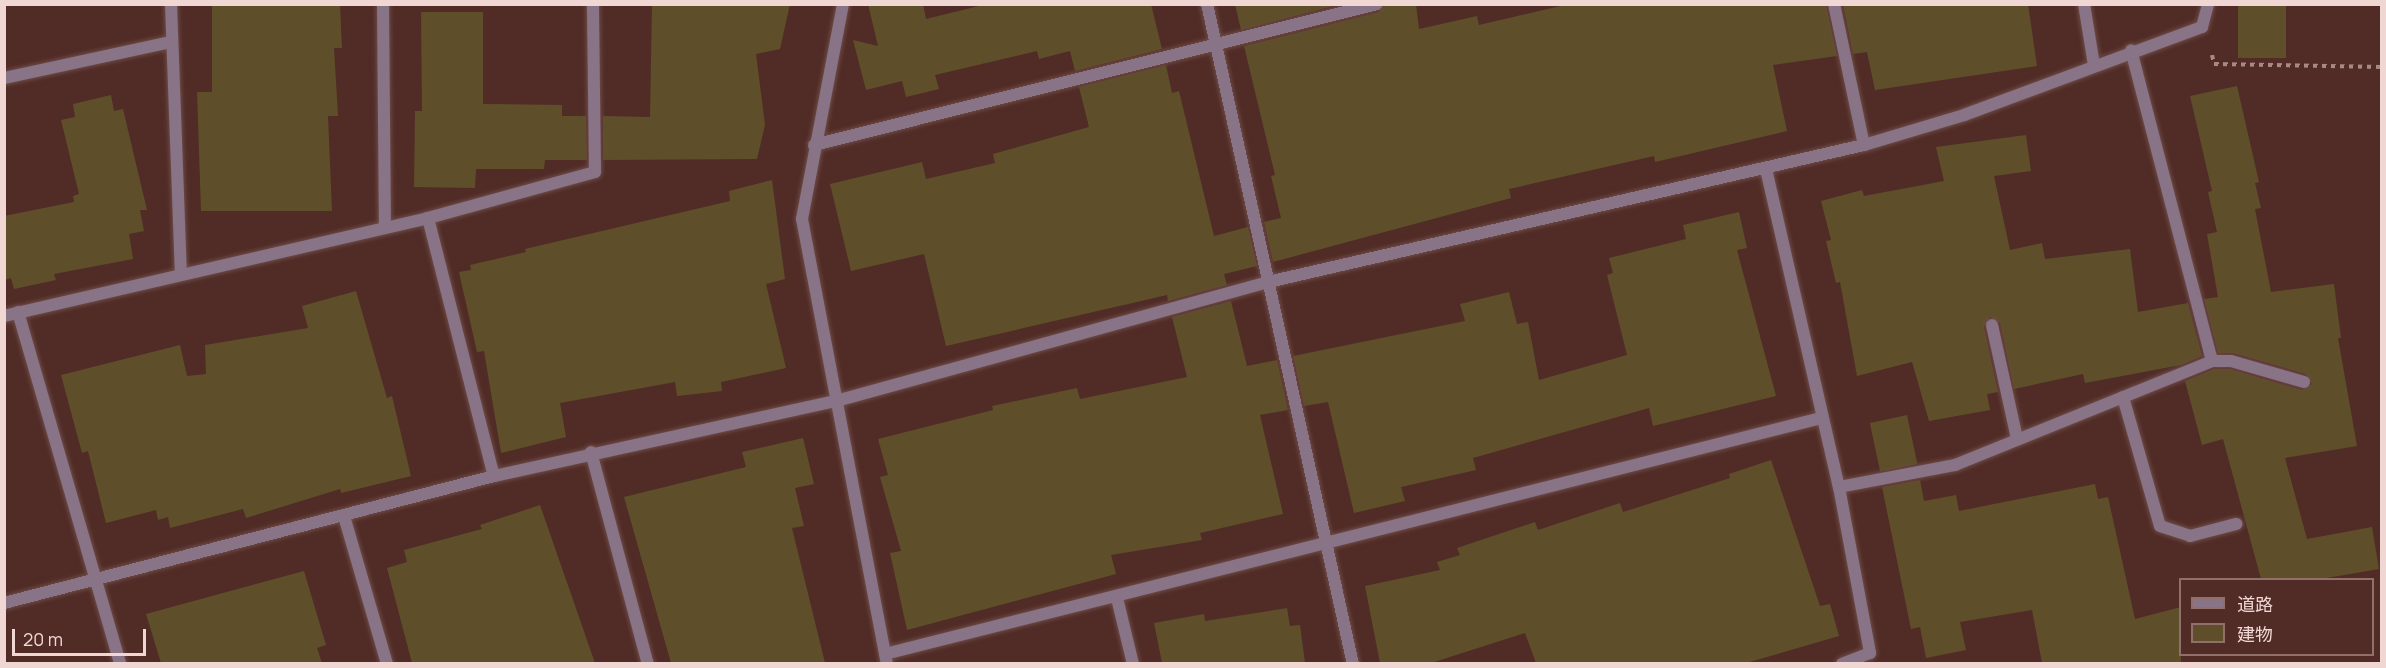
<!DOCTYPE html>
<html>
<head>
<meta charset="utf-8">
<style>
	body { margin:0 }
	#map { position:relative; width:2386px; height:668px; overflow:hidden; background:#512c27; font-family:Manrope,"Noto Sans JP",sans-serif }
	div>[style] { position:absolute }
	.building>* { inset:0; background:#5e4f2a; transform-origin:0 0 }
	.path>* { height:4px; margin-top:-2px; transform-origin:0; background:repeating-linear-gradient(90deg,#a88985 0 4.5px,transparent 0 9px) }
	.roads { filter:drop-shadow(0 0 2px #6e4b46) drop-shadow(0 0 2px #6e4b46) }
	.service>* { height:12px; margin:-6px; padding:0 6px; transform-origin:6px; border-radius:6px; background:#887387 }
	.minor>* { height:12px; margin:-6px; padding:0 6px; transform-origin:6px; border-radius:6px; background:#887387 }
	span { translate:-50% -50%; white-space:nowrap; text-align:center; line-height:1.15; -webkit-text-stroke:4.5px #512c27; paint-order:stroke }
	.frame { position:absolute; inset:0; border:6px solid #f0d7d3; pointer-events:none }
	.legend { position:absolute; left:2179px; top:578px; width:195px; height:78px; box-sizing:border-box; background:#512c27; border:2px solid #91706c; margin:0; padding:8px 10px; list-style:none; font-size:18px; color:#f0d7d3 }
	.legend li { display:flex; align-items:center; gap:12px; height:30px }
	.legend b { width:30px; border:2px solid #91706c }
	.scale { position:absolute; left:12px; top:629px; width:134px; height:27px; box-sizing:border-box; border:3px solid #f0d7d3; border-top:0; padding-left:8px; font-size:18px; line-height:21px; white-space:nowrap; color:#f0d7d3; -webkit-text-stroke:4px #512c27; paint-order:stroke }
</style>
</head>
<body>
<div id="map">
	<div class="building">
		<i style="clip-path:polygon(212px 4px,340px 4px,342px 48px,334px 48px,338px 116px,328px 116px,332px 211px,201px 211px,197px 92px,212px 92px)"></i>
		<i style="clip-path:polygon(652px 4px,790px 4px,780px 49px,756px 54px,765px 125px,757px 159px,603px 160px,603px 116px,650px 117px)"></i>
		<i style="clip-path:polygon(868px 4px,923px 4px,926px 19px,987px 4px,1151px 4px,1162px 49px,1075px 71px,1070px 51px,1039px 59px,1037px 51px,935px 75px,939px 89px,906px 97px,902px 81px,866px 90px,853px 40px,878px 46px)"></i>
		<i style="clip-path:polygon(1235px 4px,1341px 4px,1241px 30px)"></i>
		<i style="clip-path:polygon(1385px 4px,1416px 4px,1419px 29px,1477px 16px,1479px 25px,1569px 4px,1826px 4px,1837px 56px,1773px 65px,1787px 131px,1655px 162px,1654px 156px,1509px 189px,1511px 198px,1273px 262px,1264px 222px,1281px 218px,1271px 176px,1275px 175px,1244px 46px,1379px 12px)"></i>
		<i style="clip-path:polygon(1843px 4px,2028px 4px,2037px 66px,1875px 90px,1867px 52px,1853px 54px)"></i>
		<i style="left:2238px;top:4px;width:48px;height:54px"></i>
		<i style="clip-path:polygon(421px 12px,483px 12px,483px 104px,562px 105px,562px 116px,586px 116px,587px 160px,545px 160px,544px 169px,476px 169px,475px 188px,414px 187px,415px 111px,422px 111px)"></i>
		<i style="clip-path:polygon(1166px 65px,1172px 93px,1179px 91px,1214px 236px,1248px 227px,1257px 266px,1224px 274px,1227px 285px,1168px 301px,1167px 295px,946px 346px,924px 254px,851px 271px,830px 184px,922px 162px,926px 179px,995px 163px,993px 154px,1089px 127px,1079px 87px)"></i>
		<i style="clip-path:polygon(2237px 86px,2259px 182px,2255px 183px,2261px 208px,2255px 209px,2271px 292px,2334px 284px,2341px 338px,2338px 338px,2357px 446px,2285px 458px,2307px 539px,2372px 527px,2379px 569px,2321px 579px,2261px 579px,2223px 439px,2202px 445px,2185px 381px,2214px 369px,2230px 369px,2302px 390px,2312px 384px,2306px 374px,2233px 353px,2218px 353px,2204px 299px,2218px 297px,2207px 234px,2217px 232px,2208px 192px,2212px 191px,2190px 96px)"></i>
		<i style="clip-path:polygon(111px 95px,114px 111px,123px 109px,147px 210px,140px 210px,144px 231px,129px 234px,133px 259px,54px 274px,56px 280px,14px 289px,11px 278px,4px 280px,4px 216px,74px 202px,73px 196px,79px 194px,61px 120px,75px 117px,73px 104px)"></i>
		<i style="clip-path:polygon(2026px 135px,2031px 171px,1994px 176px,2010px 250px,2042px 243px,2045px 259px,2130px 249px,2138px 312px,2188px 303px,2202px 356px,2181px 365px,2085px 383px,2083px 374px,2014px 389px,2000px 323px,1990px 317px,1984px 327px,1998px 392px,1987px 394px,1990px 410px,1929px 421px,1912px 362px,1857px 376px,1840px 282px,1836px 283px,1826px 241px,1831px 240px,1821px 201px,1862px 190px,1864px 196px,1944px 181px,1936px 147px)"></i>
		<i style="clip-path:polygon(772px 180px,785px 279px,766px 284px,786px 368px,721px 382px,722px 391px,677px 396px,675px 382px,560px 403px,566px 437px,501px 453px,484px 351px,477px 352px,459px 272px,471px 270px,470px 265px,526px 252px,525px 249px,730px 201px,729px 191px)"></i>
		<i style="clip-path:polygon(1739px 212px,1747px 248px,1737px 250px,1776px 396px,1653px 426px,1649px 408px,1473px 458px,1476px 470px,1401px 487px,1405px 501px,1354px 513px,1328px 402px,1304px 406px,1293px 356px,1465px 321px,1460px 304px,1509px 292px,1517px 324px,1528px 322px,1539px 380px,1627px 355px,1607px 275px,1613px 273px,1609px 258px,1686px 239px,1683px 225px)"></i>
		<i style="clip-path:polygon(356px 291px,387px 398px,392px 396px,411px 476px,341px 493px,340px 489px,246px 518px,243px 509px,170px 528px,168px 517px,158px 520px,156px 510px,106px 523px,88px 451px,82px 453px,61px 375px,180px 345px,187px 376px,206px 374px,205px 345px,308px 328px,302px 306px)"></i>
		<i style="clip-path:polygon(1231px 301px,1247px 366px,1277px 360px,1288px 410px,1260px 415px,1283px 514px,1200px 533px,1202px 540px,1111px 555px,1116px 574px,907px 630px,890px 553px,901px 551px,880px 477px,888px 475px,878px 439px,993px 410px,992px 406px,1077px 388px,1080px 399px,1187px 377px,1172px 317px)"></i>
		<i style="left:1907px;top:415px;width:50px;height:38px;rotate:78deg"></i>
		<i style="clip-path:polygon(803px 438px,814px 484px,795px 488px,804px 526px,792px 528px,825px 663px,671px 663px,624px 497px,746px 467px,742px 452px)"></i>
		<i style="clip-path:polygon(1771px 460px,1820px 606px,1830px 604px,1839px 636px,1746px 663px,1536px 663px,1525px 633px,1431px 663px,1380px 663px,1365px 586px,1440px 570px,1437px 562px,1460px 555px,1457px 548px,1535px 522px,1538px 530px,1620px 503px,1623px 512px,1730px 478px,1729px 474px)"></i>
		<i style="clip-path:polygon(1920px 480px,1924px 501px,1956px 495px,1959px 511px,2095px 484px,2098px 499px,2108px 497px,2135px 619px,2181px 607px,2181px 663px,2042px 663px,2032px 610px,1960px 622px,1966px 650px,1926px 658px,1920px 627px,1911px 629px,1882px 487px)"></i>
		<i style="clip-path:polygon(540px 505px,595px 663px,412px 663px,387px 568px,407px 562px,404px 550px,482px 529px,480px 525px)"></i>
		<i style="clip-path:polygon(304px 571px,326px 645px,317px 648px,322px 663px,161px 663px,146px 614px)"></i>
		<i style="clip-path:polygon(1287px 608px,1290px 626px,1300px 625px,1305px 663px,1162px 663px,1154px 623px,1204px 614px,1205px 621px)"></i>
	</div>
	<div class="path">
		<i style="left:2212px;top:55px;width:9px;rotate:77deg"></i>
		<i style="left:2214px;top:64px;width:168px;rotate:1deg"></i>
	</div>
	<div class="roads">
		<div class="service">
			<i style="left:2084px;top:4px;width:62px;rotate:80.7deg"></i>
			<i style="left:1992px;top:325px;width:117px;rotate:77.6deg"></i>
			<i style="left:2123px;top:397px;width:134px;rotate:74deg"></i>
			<i style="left:2160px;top:526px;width:32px;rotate:18deg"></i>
			<i style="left:2190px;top:536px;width:48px;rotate:-14.6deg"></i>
		</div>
		<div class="minor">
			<i style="left:171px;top:4px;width:269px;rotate:87.9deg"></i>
			<i style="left:383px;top:4px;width:222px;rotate:89.5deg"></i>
			<i style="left:843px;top:4px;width:219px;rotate:100.8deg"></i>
			<i style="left:802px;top:219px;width:453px;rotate:79.2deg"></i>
			<i style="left:1207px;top:4px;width:676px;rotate:77.53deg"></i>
			<i style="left:1834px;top:4px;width:144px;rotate:78deg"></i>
			<i style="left:4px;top:78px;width:171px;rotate:-12.2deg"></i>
			<i style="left:814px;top:145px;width:580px;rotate:-14.06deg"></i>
			<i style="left:1766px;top:169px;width:326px;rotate:77.1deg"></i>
			<i style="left:1839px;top:487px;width:169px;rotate:79.4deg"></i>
			<i style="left:1870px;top:653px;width:30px;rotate:159deg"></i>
			<i style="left:428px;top:218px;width:266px;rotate:75.7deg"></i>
			<i style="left:18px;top:312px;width:366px;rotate:73.8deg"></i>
			<i style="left:4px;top:316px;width:435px;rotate:-13deg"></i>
			<i style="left:428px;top:218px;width:173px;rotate:-15.4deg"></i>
			<i style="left:595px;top:172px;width:168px;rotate:-90.7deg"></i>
			<i style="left:2212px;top:361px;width:19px"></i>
			<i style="left:2231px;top:361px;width:76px;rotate:16deg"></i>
			<i style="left:591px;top:452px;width:220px;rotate:75deg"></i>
			<i style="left:1839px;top:487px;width:118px;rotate:-10.7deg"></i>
			<i style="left:1955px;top:465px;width:277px;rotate:-22deg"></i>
			<i style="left:2212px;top:361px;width:321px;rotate:-104.6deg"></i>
			<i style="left:344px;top:516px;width:154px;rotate:73.8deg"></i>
			<i style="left:1117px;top:598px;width:68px;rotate:76.4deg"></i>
			<i style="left:4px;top:603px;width:506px;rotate:-14.53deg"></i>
			<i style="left:494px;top:476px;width:350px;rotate:-12.4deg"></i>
			<i style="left:836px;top:401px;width:448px;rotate:-15.4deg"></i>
			<i style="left:1268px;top:282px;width:612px;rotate:-12.95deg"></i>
			<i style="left:1864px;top:145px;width:104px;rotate:-16.7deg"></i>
			<i style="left:1964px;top:115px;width:254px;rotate:-20.3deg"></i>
			<i style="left:2202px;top:27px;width:24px;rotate:-75deg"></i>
			<i style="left:885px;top:654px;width:965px;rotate:-14.15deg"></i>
		</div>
	</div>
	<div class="frame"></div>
	<ul class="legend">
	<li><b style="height:8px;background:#887387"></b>道路</li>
	<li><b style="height:16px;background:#5e4f2a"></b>建物</li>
	</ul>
	<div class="scale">20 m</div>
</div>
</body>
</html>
